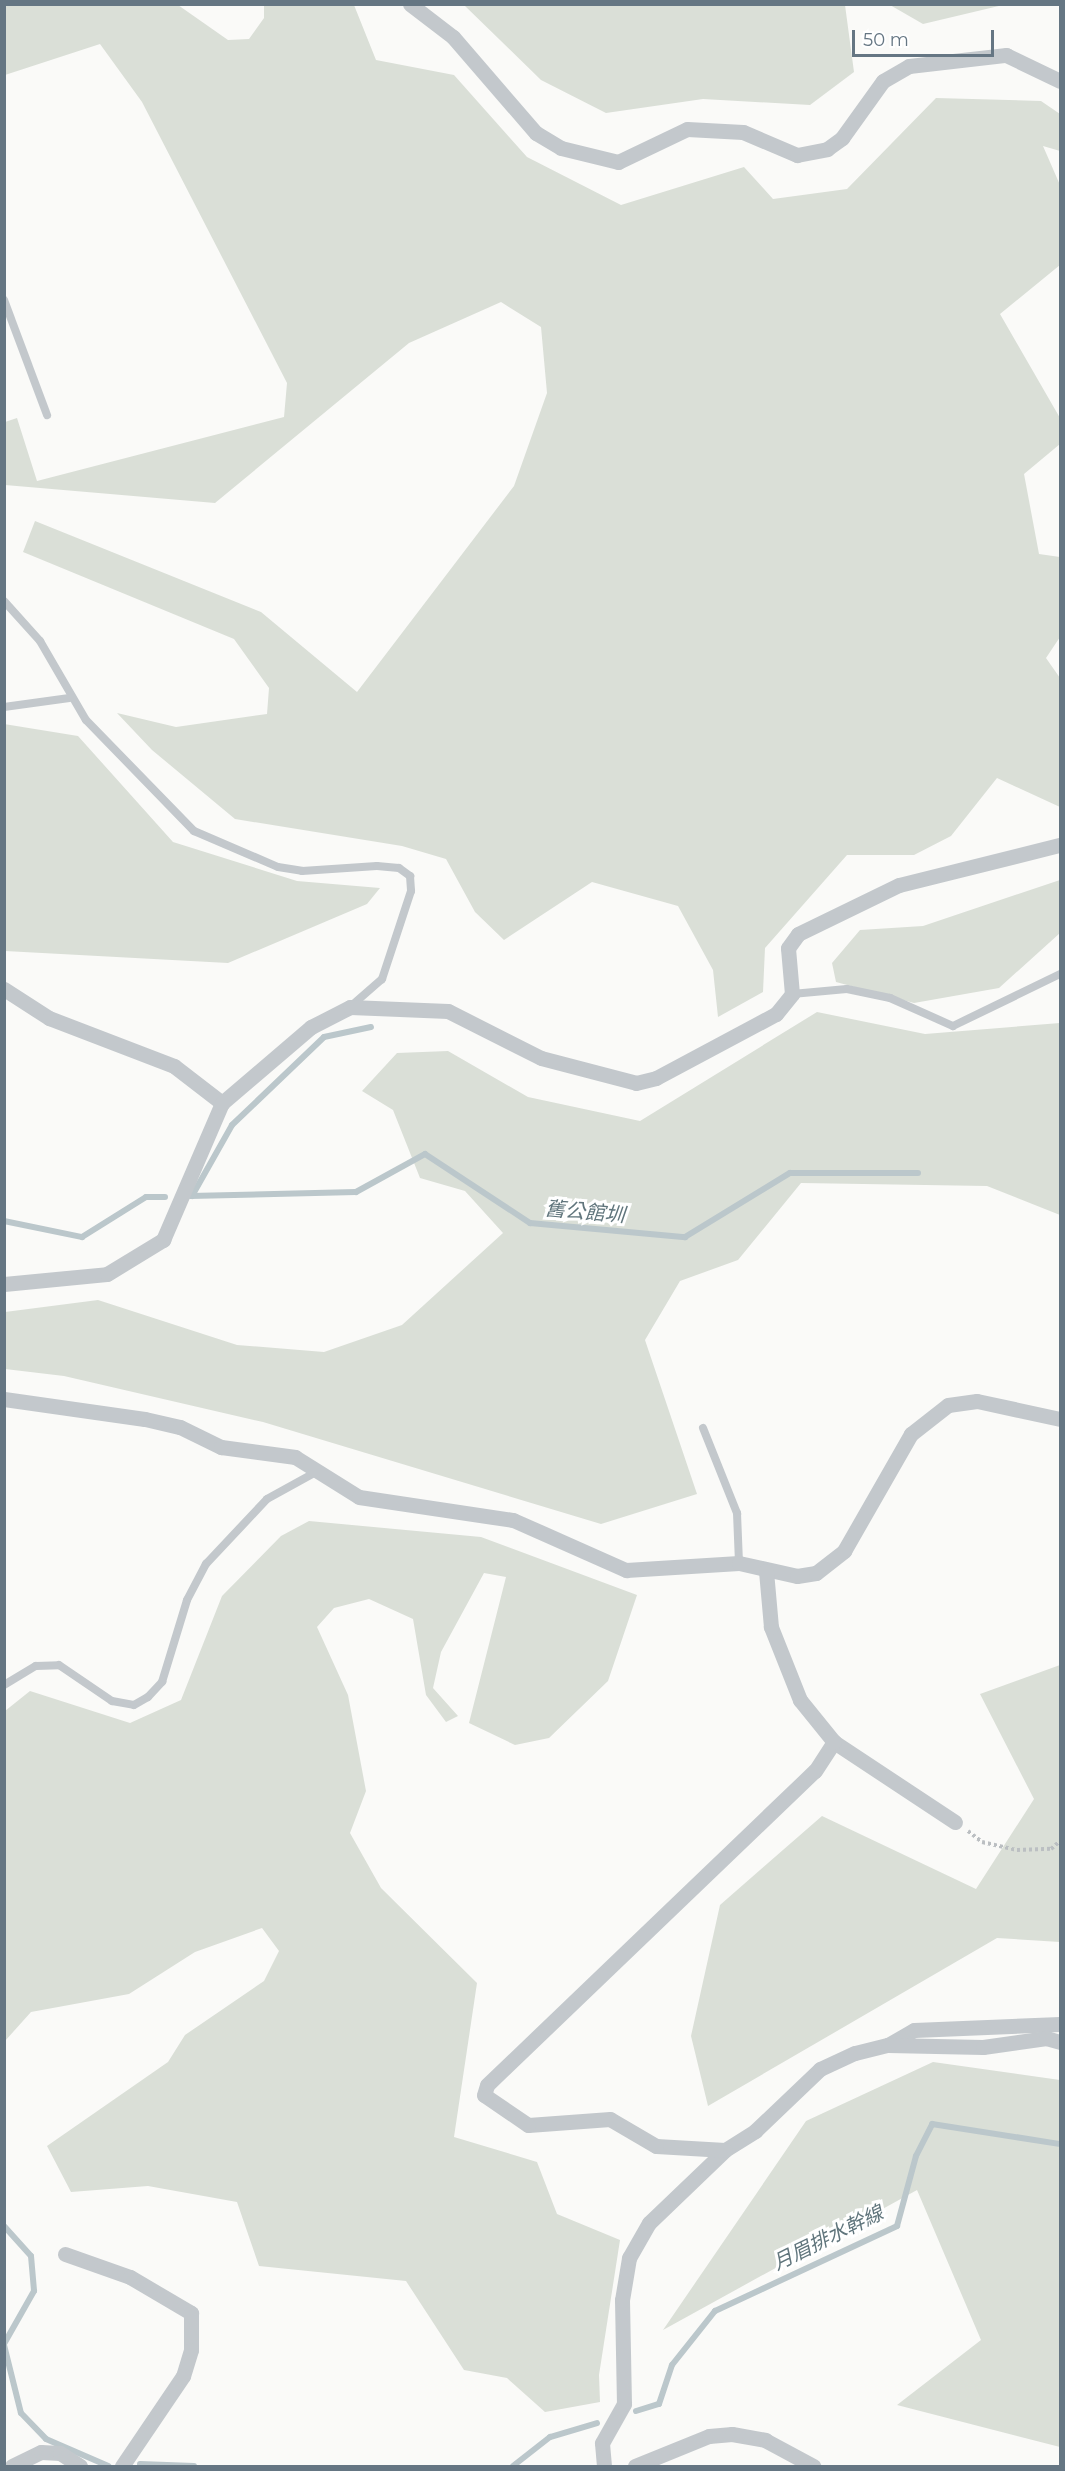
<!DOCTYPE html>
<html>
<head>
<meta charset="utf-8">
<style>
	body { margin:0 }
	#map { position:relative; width:1065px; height:2471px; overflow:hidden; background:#fafaf8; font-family:Montserrat,"Noto Sans TC",sans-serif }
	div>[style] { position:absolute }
	.green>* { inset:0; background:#dadfd7 }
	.stream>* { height:6px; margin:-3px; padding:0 3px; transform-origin:3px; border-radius:3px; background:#bbc7cb }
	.path>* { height:4px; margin-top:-2px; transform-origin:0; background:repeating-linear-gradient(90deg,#bbbfc2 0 3px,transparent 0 6px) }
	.lane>* { height:8px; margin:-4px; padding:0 4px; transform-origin:4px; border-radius:4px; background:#c3c8cc }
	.street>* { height:15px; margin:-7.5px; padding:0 7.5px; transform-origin:7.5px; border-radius:7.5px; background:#c3c8cc }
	span { translate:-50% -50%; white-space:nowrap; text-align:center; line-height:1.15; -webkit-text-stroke:6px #fff; paint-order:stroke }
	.water-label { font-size:20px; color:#60757c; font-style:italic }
	.frame { position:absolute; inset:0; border:6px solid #657683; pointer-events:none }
	.scale { position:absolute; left:852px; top:30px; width:142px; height:27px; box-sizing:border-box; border:3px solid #657683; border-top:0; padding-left:8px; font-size:18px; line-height:21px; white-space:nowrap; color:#657683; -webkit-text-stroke:4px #fff; paint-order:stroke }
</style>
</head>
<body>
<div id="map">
	<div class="green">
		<i style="clip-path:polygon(5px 4px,178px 5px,228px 40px,249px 39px,264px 18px,264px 5px,354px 5px,376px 60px,454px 75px,527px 157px,621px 205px,744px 167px,773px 199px,847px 189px,936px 98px,1041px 101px,1060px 114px,1060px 151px,1043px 146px,1060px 185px,1060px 265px,1000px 314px,1060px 418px,1060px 444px,1024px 474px,1039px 554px,1060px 557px,1060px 637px,1046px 658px,1060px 678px,1060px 807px,997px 778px,951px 836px,914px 855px,847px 855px,765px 948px,763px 992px,718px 1017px,713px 970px,678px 906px,592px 882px,504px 940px,475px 912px,446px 859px,402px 846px,235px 819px,152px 750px,117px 713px,176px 727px,267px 714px,269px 688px,234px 639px,23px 552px,35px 521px,261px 612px,357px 692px,514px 486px,547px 393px,541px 327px,501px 302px,409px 343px,215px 503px,5px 485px,5px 422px,17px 418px,37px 481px,284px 417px,287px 383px,142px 102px,100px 44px,5px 75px)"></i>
		<i style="clip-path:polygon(464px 5px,845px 5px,854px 72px,810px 105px,703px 99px,606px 113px,541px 80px)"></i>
		<i style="clip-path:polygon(890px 5px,1003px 5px,923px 24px)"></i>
		<i style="clip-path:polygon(4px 724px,78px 736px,173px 842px,297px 881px,380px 888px,367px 904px,228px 963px,5px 951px)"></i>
		<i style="clip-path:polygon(1060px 880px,1060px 933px,999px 988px,914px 1003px,836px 982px,832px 963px,860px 930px,923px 926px)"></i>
		<i style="clip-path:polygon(817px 1012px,925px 1034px,1060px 1023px,1060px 1215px,987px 1186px,801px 1183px,738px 1260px,680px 1281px,645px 1340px,697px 1494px,601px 1524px,263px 1422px,64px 1376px,5px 1369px,5px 1312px,98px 1300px,237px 1345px,324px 1352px,402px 1325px,503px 1233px,465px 1191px,420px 1178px,393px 1110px,362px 1091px,397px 1053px,448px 1051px,528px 1097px,640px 1121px)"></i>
		<i style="clip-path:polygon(309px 1521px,481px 1537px,637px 1595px,608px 1681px,549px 1738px,515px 1745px,469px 1723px,506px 1577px,484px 1573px,441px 1652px,433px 1688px,458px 1716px,446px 1722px,426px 1695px,413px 1619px,369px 1599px,334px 1608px,317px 1627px,348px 1695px,366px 1791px,350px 1833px,381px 1888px,477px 1983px,454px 2137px,537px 2162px,557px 2214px,620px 2240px,599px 2375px,600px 2402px,545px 2412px,507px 2378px,464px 2370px,406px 2281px,259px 2266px,237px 2202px,148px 2186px,71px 2192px,47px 2146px,168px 2062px,185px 2035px,264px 1981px,279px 1951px,262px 1928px,195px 1952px,129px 1994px,31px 2012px,5px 2041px,5px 1711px,30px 1691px,130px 1723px,181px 1700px,222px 1596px,281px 1536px)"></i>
		<i style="clip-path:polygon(1060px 1665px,1060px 1942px,997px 1938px,708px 2106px,691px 2036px,720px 1905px,822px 1816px,976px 1889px,1034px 1799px,980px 1694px)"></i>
		<i style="clip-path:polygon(933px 2062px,1060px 2080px,1060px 2447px,897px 2405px,981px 2340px,917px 2190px,663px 2330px,806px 2121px)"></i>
	</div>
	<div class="stream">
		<i style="left:190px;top:1196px;width:166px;rotate:-1.4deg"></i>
		<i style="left:356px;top:1192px;width:79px;rotate:-28.8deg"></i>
		<i style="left:425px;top:1154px;width:126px;rotate:33.3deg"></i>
		<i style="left:530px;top:1223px;width:156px;rotate:5.2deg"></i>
		<i style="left:685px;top:1237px;width:123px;rotate:-31.4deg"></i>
		<i style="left:790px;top:1173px;width:128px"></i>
		<i style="left:192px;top:1196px;width:81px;rotate:-60.6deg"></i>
		<i style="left:232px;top:1125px;width:127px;rotate:-43.7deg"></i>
		<i style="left:324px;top:1037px;width:48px;rotate:-12deg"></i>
		<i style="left:4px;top:1221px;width:80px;rotate:11.6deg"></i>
		<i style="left:82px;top:1237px;width:75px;rotate:-32deg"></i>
		<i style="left:146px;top:1197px;width:19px"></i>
		<i style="left:4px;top:2226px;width:40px;rotate:48deg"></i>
		<i style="left:31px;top:2256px;width:35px;rotate:85deg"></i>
		<i style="left:34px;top:2291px;width:61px;rotate:119.5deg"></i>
		<i style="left:4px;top:2345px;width:70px;rotate:76deg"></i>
		<i style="left:21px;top:2413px;width:36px;rotate:46deg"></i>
		<i style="left:46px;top:2439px;width:68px;rotate:23.5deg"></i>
		<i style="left:636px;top:2411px;width:24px;rotate:-17deg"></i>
		<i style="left:659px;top:2404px;width:41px;rotate:-71.6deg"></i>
		<i style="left:672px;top:2365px;width:69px;rotate:-51.5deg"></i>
		<i style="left:715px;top:2311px;width:201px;rotate:-25deg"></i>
		<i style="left:897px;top:2226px;width:73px;rotate:-74.8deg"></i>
		<i style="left:916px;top:2156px;width:36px;rotate:-63deg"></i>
		<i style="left:932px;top:2124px;width:130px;rotate:8.9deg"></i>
		<i style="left:140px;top:2464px;width:54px;rotate:2.1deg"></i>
		<i style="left:513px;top:2466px;width:47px;rotate:-38.1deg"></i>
		<i style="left:550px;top:2437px;width:49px;rotate:-16.6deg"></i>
	</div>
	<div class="path">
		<i style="left:968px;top:1831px;width:18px;rotate:38deg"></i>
		<i style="left:982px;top:1842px;width:36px;rotate:13deg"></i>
		<i style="left:1017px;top:1850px;width:34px;rotate:-2deg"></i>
		<i style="left:1051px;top:1849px;width:12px;rotate:-42deg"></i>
	</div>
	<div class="lane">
		<i style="left:4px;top:300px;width:123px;rotate:69.5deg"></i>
		<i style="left:4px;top:601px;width:54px;rotate:48deg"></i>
		<i style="left:40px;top:641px;width:91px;rotate:59.8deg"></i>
		<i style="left:86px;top:720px;width:155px;rotate:45.8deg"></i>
		<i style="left:194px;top:831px;width:91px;rotate:23.2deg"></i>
		<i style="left:278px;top:867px;width:24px;rotate:9deg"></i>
		<i style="left:302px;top:871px;width:75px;rotate:-3.8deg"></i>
		<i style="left:377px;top:866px;width:22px;rotate:5deg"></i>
		<i style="left:399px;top:868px;width:14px;rotate:36deg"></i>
		<i style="left:410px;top:876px;width:15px;rotate:86deg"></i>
		<i style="left:411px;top:891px;width:93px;rotate:108.2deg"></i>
		<i style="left:382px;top:979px;width:41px;rotate:138.9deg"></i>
		<i style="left:4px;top:707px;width:66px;rotate:-7.9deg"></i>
		<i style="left:792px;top:994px;width:55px;rotate:-5.2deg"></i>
		<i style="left:847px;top:989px;width:44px;rotate:11.8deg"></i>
		<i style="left:890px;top:998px;width:69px;rotate:24deg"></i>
		<i style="left:953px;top:1026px;width:119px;rotate:-25.9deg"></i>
		<i style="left:703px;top:1428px;width:92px;rotate:68.2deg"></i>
		<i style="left:737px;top:1513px;width:50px;rotate:87.7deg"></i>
		<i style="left:4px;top:1685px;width:37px;rotate:-31deg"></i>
		<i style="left:36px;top:1666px;width:23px;rotate:-2deg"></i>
		<i style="left:59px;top:1665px;width:64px;rotate:34.2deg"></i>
		<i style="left:112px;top:1701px;width:22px;rotate:10deg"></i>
		<i style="left:134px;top:1705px;width:16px;rotate:-30deg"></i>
		<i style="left:148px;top:1697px;width:21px;rotate:-47deg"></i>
		<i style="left:162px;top:1682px;width:86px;rotate:-73deg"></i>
		<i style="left:187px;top:1600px;width:41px;rotate:-62.2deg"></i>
		<i style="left:206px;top:1564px;width:89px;rotate:-46.8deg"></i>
		<i style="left:267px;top:1499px;width:58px;rotate:-28.8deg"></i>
	</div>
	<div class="street">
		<i style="left:410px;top:4px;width:54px;rotate:37.5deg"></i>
		<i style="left:453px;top:37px;width:127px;rotate:49.2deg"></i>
		<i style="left:536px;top:133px;width:29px;rotate:31deg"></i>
		<i style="left:561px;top:148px;width:59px;rotate:13.8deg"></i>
		<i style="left:618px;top:162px;width:76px;rotate:-25.6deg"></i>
		<i style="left:687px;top:129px;width:56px;rotate:3.1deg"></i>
		<i style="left:743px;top:132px;width:59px;rotate:23.1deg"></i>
		<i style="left:797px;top:155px;width:31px;rotate:-11deg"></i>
		<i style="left:827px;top:149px;width:19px;rotate:-36deg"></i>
		<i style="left:842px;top:138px;width:70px;rotate:-54.3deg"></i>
		<i style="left:883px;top:81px;width:30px;rotate:-30deg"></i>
		<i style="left:909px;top:66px;width:98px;rotate:-6.5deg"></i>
		<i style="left:1006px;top:55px;width:60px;rotate:25.7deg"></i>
		<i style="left:4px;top:989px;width:54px;rotate:32.8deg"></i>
		<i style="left:49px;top:1018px;width:134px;rotate:21deg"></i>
		<i style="left:174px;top:1066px;width:61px;rotate:37.6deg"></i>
		<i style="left:4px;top:1284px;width:103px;rotate:-5.5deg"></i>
		<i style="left:107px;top:1274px;width:66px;rotate:-31.3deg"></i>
		<i style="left:163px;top:1240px;width:149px;rotate:-66.7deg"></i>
		<i style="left:222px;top:1103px;width:117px;rotate:-40.5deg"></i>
		<i style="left:311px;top:1027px;width:44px;rotate:-27.1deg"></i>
		<i style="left:350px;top:1007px;width:98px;rotate:2.3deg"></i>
		<i style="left:448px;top:1011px;width:104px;rotate:26.8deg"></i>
		<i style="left:541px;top:1058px;width:98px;rotate:14.7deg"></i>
		<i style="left:636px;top:1083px;width:21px;rotate:-14deg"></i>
		<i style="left:656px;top:1078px;width:136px;rotate:-28.1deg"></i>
		<i style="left:776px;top:1014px;width:26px;rotate:-51deg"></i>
		<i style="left:792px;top:994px;width:46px;rotate:-95deg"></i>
		<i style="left:788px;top:948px;width:17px;rotate:-54deg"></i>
		<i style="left:798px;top:934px;width:112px;rotate:-25.9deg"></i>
		<i style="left:899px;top:885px;width:166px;rotate:-14deg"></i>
		<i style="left:4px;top:1399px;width:142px;rotate:8.1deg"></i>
		<i style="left:145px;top:1419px;width:36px;rotate:13deg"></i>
		<i style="left:180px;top:1427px;width:46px;rotate:26deg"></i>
		<i style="left:221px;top:1447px;width:75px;rotate:7.7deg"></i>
		<i style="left:295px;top:1457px;width:75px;rotate:32deg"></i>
		<i style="left:359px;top:1497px;width:156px;rotate:8.5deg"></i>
		<i style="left:513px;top:1520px;width:124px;rotate:23.9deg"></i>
		<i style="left:626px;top:1570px;width:113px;rotate:-3.5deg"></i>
		<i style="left:739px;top:1563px;width:59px;rotate:12.6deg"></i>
		<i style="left:797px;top:1576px;width:19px;rotate:-9deg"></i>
		<i style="left:816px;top:1573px;width:36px;rotate:-38deg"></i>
		<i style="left:844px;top:1551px;width:135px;rotate:-60.2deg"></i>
		<i style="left:911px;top:1434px;width:47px;rotate:-38.1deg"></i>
		<i style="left:948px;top:1405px;width:29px;rotate:-8deg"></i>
		<i style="left:977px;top:1401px;width:85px;rotate:12.2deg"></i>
		<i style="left:834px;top:1742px;width:145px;rotate:33.5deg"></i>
		<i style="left:888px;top:2045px;width:30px;rotate:-30deg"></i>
		<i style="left:914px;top:2030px;width:146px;rotate:-2.4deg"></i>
		<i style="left:725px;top:2150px;width:36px;rotate:-32deg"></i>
		<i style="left:755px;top:2131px;width:90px;rotate:-43.6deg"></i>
		<i style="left:820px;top:2069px;width:38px;rotate:-25deg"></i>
		<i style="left:855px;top:2053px;width:34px;rotate:-14deg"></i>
		<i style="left:888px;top:2045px;width:95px;rotate:1.2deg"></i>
		<i style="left:983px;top:2047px;width:64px;rotate:-8.1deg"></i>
		<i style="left:1046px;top:2038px;width:15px;rotate:16deg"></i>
		<i style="left:65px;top:2254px;width:69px;rotate:19.5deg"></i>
		<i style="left:130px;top:2277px;width:71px;rotate:30.5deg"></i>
		<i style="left:191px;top:2313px;width:37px;rotate:90deg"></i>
		<i style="left:191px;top:2350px;width:27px;rotate:107deg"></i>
		<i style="left:183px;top:2376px;width:109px;rotate:124.1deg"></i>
		<i style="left:12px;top:2466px;width:32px;rotate:-26deg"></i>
		<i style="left:41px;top:2452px;width:19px;rotate:3deg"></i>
		<i style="left:60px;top:2453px;width:24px;rotate:33deg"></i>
		<i style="left:604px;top:2466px;width:23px;rotate:-95deg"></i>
		<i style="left:602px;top:2443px;width:45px;rotate:-60.6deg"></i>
		<i style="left:624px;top:2404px;width:104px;rotate:-91.1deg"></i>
		<i style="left:622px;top:2300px;width:43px;rotate:-80.5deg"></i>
		<i style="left:629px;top:2258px;width:40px;rotate:-60.3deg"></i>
		<i style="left:649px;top:2223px;width:105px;rotate:-43.8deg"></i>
		<i style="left:725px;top:2150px;width:69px;rotate:-176.7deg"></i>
		<i style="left:656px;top:2146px;width:53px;rotate:-149.6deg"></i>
		<i style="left:610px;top:2119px;width:82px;rotate:175.8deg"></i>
		<i style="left:528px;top:2125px;width:53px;rotate:-145.7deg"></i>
		<i style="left:484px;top:2095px;width:10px;rotate:-73deg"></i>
		<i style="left:487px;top:2085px;width:454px;rotate:-43.8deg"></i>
		<i style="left:815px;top:1771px;width:35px;rotate:-57deg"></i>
		<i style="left:834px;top:1742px;width:54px;rotate:-129deg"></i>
		<i style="left:800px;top:1700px;width:79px;rotate:-111.7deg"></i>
		<i style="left:771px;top:1627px;width:56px;rotate:-95.1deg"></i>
		<i style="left:635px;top:2466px;width:80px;rotate:-22.1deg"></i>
		<i style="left:709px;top:2436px;width:23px;rotate:-5deg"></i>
		<i style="left:732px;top:2434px;width:34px;rotate:10deg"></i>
		<i style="left:765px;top:2440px;width:55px;rotate:28.4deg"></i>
	</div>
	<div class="water-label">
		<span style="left:585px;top:1212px;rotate:5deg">舊公館圳</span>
		<span style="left:828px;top:2238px;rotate:-26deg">月眉排水幹線</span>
	</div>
	<div class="frame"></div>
	<div class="scale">50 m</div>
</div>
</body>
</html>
